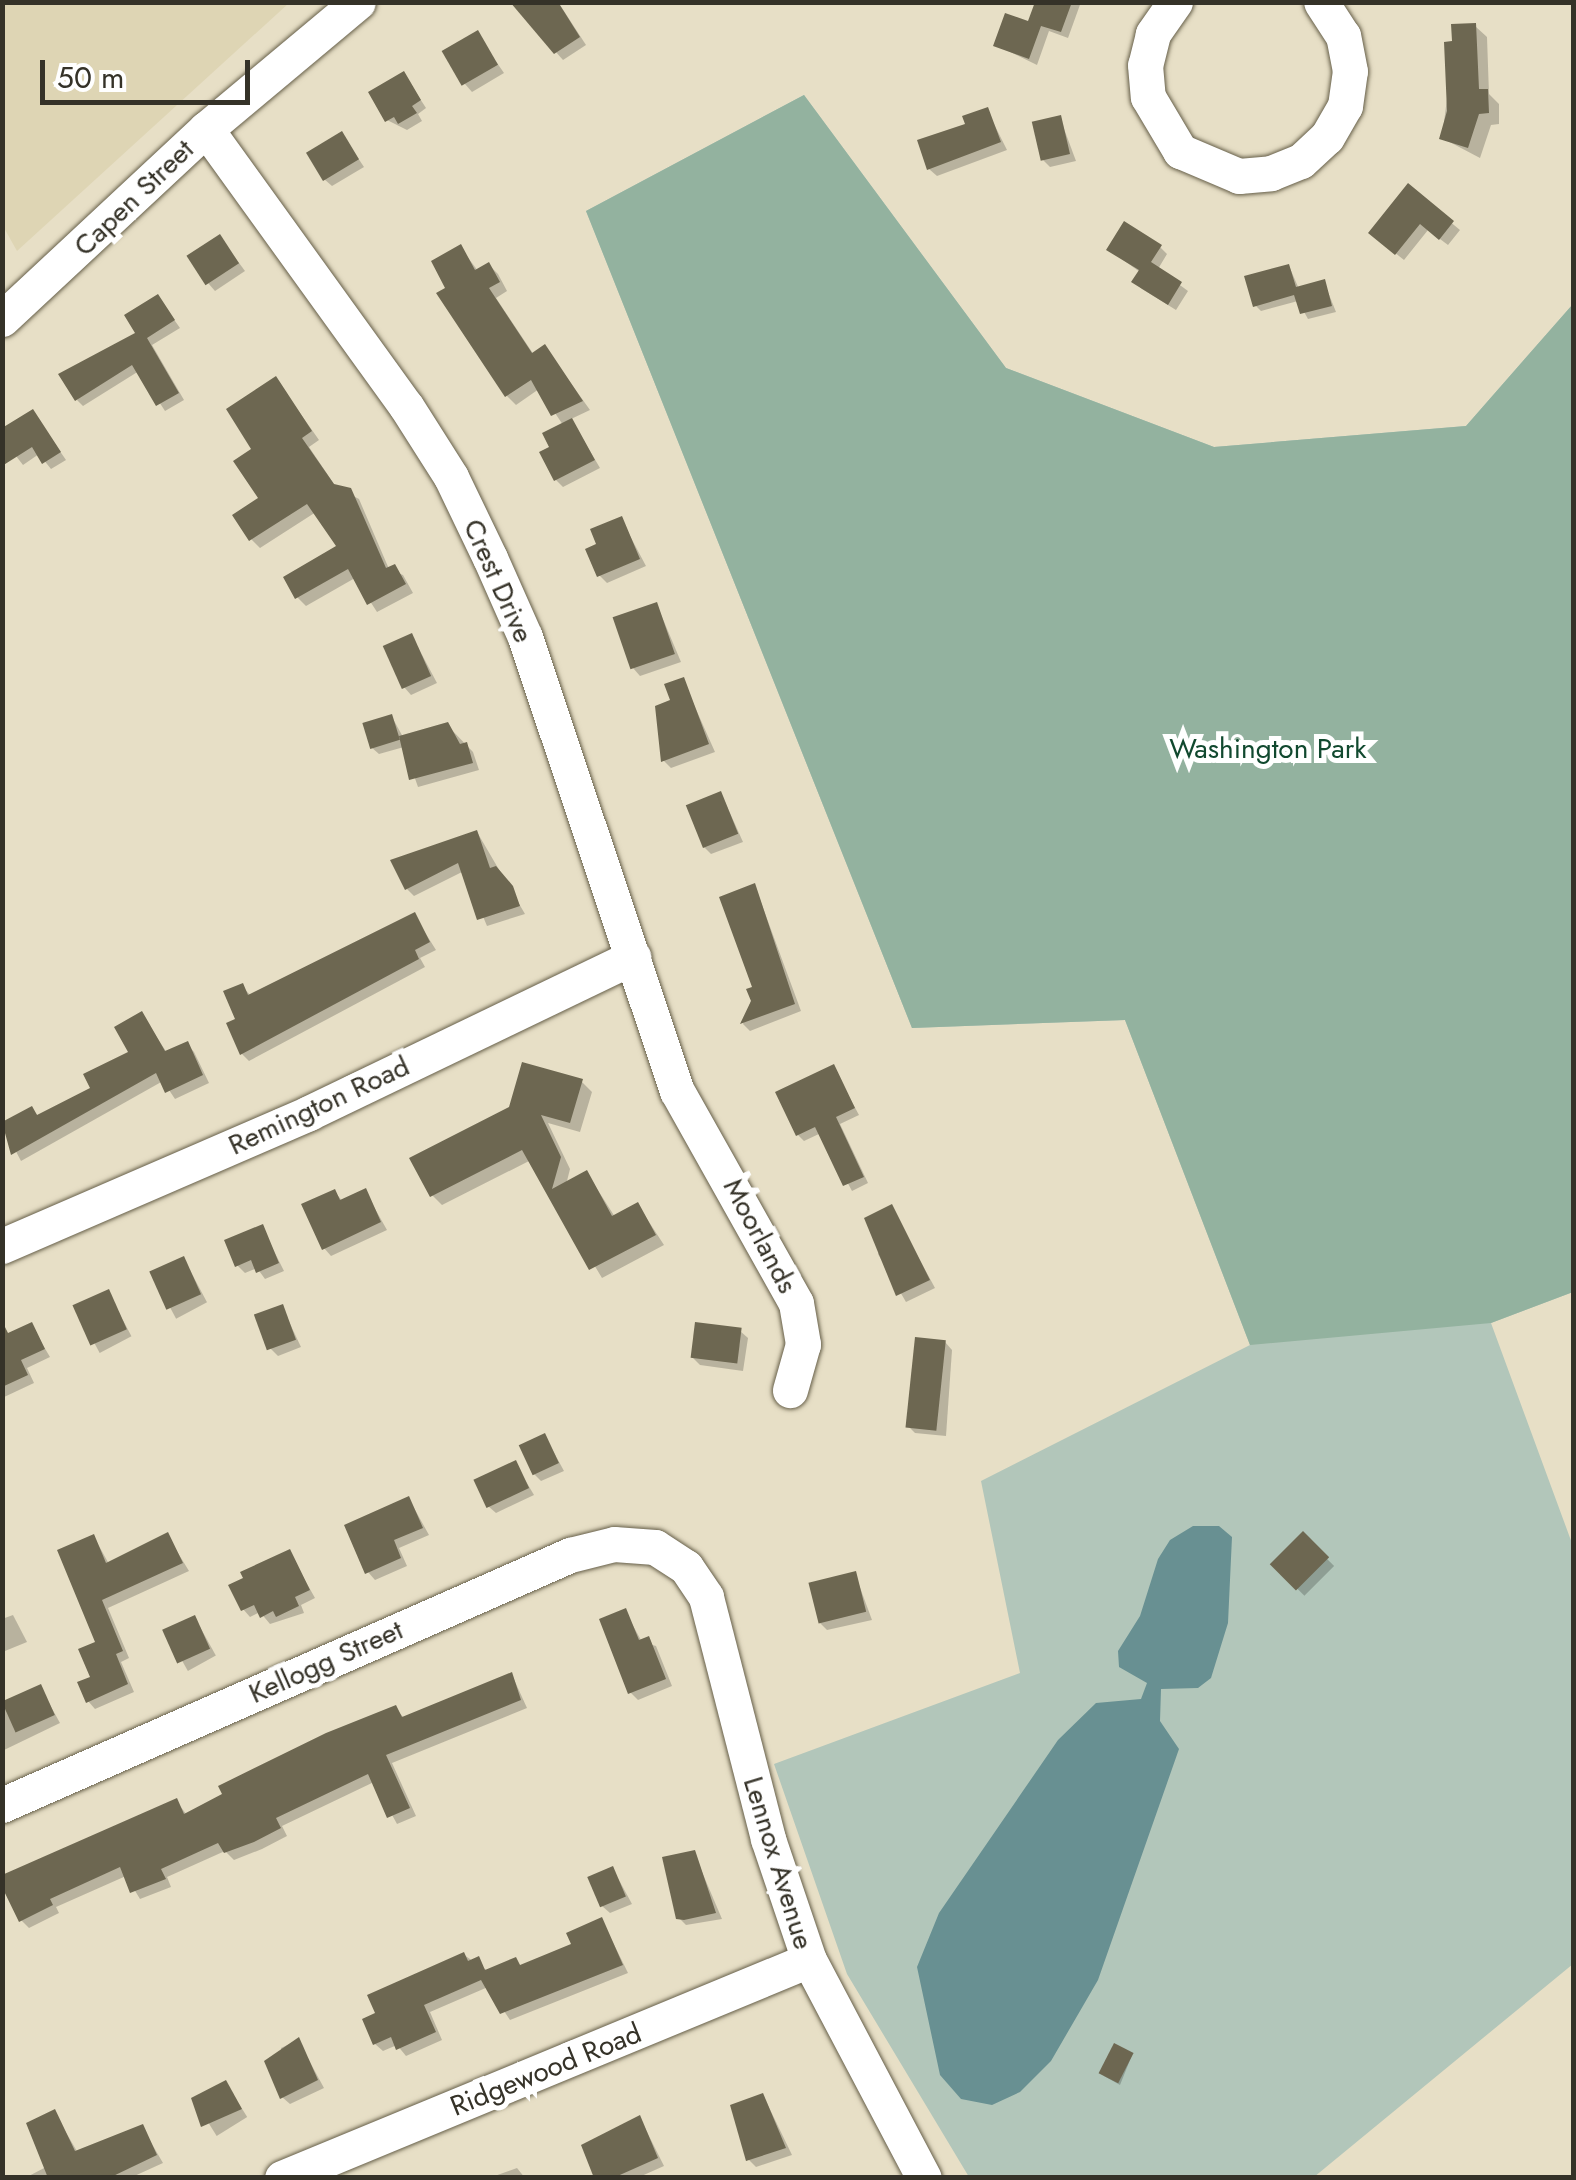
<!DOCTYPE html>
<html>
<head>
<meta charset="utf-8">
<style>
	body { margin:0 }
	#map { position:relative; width:1576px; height:2180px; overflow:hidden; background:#e7dfc6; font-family:Jost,sans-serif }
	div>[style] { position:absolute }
	.built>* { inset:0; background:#ded5b4 }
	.green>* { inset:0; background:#b2c6ba }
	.forest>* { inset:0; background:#93b29f }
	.water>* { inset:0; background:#689092 }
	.shadow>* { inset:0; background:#0003; transform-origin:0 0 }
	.building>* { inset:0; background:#6d6751; transform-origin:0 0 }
	.roads { filter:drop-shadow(0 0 2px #665f49) drop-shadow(0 0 2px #665f49) }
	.minor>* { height:35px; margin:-17.5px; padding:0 17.5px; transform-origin:17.5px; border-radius:17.5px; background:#fff }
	span { translate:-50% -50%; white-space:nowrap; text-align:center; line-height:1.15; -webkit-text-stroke:10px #fff; paint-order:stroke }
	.street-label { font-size:28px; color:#353228 }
	.park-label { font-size:28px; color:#11492f }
	.frame { position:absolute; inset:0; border:5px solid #353228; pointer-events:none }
	.scale { position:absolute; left:40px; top:60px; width:210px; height:45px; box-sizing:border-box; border:5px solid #353228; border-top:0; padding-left:12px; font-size:30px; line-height:35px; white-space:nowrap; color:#353228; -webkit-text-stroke:8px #fff; paint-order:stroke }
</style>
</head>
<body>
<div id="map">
	<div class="built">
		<i style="clip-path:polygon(2px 3px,3px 2px,289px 3px,17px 251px,3px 226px)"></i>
	</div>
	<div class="green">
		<i style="clip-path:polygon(804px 95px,1006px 368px,1214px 447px,1466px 426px,1573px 304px,1573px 1292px,1491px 1323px,1573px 1546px,1573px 1964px,1314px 2177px,969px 2177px,847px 1974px,774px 1764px,1020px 1673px,981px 1481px,1250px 1345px,1125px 1020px,912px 1028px,586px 211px)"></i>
	</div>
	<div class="forest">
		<i style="clip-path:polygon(804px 95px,1006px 368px,1214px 447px,1466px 426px,1573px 304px,1573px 1292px,1491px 1323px,1250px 1345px,1125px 1020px,912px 1028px,586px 211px)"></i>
	</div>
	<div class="water">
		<i style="clip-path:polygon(1193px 1526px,1219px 1526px,1232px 1537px,1228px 1623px,1211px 1678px,1198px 1688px,1161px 1689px,1160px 1721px,1179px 1749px,1098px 1980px,1051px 2061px,1020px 2092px,992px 2105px,961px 2099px,940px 2075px,917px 1967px,939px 1913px,1058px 1740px,1096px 1703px,1141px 1699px,1147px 1683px,1119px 1667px,1118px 1651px,1140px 1616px,1158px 1559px,1170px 1540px)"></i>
	</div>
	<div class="shadow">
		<i style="clip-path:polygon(558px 2px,586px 45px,563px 60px,516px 7px)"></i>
		<i style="clip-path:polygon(1038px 2px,1081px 2px,1068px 38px,1049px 31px,1037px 65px,996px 45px,1030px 24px)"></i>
		<i style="clip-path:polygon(1475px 26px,1487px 37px,1489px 94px,1499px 104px,1499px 124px,1491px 125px,1480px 158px,1442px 138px,1454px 43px)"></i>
		<i style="clip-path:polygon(477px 34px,504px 73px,472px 92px,465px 84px)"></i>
		<i style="clip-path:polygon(404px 74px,426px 108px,418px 114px,422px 121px,407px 130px,387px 120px)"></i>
		<i style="clip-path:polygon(987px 110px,1007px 150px,937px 176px,929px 169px)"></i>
		<i style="clip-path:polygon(1060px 118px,1076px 161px,1050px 167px,1042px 159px)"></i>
		<i style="clip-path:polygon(342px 134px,364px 167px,332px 186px,324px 179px)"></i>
		<i style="clip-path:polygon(1408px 187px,1460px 230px,1448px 245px,1428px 230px,1404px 260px,1379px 240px)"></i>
		<i style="clip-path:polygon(220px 237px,245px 271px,215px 291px,208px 283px)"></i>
		<i style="clip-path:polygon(460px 247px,478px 271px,489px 265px,498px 274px,507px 291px,496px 298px,534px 355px,545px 347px,590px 410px,571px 419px,600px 468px,563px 487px,556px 480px,553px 448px,563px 425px,539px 389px,516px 405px,507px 396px,439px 294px,449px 289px)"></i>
		<i style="clip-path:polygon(1160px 247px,1167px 254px,1158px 269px,1188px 291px,1176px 310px,1142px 289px,1134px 282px,1140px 272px,1109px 250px)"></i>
		<i style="clip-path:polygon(1289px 266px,1299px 289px,1324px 282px,1336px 312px,1308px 319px,1298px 301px,1261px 311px,1255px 305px)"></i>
		<i style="clip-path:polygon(158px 297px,180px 328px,152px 345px,184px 400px,165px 411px,139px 371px,83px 406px,77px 400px,138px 334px)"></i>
		<i style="clip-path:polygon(276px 379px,319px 440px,309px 447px,336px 487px,359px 499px,389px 569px,403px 575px,413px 593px,377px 612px,355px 578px,306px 606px,297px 597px,340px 546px,316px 512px,260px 548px,251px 539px,261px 499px,255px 450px)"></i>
		<i style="clip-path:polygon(33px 412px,66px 460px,51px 469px,39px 454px,23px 465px,2px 438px)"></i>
		<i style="clip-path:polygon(621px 519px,646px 566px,607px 583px,599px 575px,599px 546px)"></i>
		<i style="clip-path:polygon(657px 605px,681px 662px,640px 676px,633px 668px)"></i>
		<i style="clip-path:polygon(412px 636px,437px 683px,411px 695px,404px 687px)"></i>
		<i style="clip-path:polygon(683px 680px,715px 752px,671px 768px,664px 761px,658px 708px,673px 702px)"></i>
		<i style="clip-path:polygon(392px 717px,403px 737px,447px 725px,473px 752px,479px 770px,418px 787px,404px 747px,379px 754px,371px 747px)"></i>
		<i style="clip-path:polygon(721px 793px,743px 842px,711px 854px,703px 846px)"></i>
		<i style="clip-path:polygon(477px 832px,525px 914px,487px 926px,464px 871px,414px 896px,407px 889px)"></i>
		<i style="clip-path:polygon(755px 886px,801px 1011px,750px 1031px,743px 1024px,755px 989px)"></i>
		<i style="clip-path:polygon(414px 915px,436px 950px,420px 958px,425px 967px,249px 1061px,242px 1054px,242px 986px,251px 996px)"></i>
		<i style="clip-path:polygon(142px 1014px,167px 1053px,187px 1044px,194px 1052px,209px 1083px,175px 1099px,163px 1081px,21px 1161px,2px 1125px,32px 1109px,39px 1117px,94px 1089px,132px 1053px)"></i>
		<i style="clip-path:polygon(833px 1067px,859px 1115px,840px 1124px,868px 1183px,852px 1191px,821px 1133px,804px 1141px,798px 1135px)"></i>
		<i style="clip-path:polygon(582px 1082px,592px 1092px,580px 1132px,548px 1123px,570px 1169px,566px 1185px,587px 1173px,615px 1217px,638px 1205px,664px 1245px,602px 1278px,531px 1160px,442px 1205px,432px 1195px)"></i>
		<i style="clip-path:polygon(365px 1191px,387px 1230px,331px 1256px,324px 1248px,335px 1192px,343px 1202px)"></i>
		<i style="clip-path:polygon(891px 1207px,935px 1288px,906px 1302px,878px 1254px)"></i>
		<i style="clip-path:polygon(262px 1227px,284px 1271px,265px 1279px,257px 1268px,245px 1273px,237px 1265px)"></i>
		<i style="left:184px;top:1259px;width:49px;height:35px;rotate:62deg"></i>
		<i style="left:108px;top:1292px;width:50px;height:36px;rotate:62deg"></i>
		<i style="clip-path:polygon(282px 1307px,301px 1347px,278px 1356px,270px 1348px)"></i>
		<i style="clip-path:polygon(31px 1325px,50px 1357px,27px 1368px,34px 1383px,2px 1398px,2px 1356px)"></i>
		<i style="clip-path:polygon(740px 1331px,748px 1338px,743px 1371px,700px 1365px,692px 1357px)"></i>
		<i style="clip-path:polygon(945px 1342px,952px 1350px,946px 1436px,915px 1433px,908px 1426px)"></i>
		<i style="clip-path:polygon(545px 1436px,564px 1471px,541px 1481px,534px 1474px)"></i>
		<i style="clip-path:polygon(515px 1463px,534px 1495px,496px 1513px,488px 1506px)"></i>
		<i style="clip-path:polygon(409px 1499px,429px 1535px,399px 1548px,407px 1566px,375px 1580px,368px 1572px)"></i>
		<i style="clip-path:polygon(167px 1535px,189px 1571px,108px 1608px,129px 1658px,121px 1662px,134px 1692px,95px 1709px,88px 1701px,99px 1643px,94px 1537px,109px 1564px)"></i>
		<i style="left:1303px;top:1535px;width:44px;height:42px;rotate:45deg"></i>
		<i style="clip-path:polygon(289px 1552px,315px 1598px,301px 1605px,304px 1613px,270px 1624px,260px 1612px,250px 1617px,243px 1609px)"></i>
		<i style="clip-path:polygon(855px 1574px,872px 1620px,827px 1630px,820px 1623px)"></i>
		<i style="clip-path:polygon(625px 1611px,642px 1642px,656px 1646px,672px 1686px,638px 1700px,630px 1692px)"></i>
		<i style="clip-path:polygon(13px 1615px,27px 1642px,5px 1651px,2px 1619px)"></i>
		<i style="left:195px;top:1618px;width:43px;height:32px;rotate:61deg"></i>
		<i style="clip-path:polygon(512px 1675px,527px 1708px,392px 1763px,416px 1816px,397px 1824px,374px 1782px,282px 1826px,287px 1836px,262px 1849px,234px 1860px,225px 1851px,167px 1877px,171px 1887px,140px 1899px,126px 1876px,56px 1907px,59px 1913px,29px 1928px,21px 1920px,176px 1801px,187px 1815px,395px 1708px,405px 1719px)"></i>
		<i style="clip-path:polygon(40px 1687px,60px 1723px,2px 1751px,2px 1704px)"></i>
		<i style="clip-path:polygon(694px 1853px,722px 1919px,686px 1925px,679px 1918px)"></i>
		<i style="clip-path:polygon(613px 1869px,632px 1904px,610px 1913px,602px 1906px)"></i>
		<i style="clip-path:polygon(602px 1920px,628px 1973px,510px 2020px,488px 1987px,430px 2012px,442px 2040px,406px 2056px,397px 2045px,383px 2051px,375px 2044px,464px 1955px,488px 1971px,515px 1960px,522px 1967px,574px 1946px)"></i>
		<i style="clip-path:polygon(298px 2040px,324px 2088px,290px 2104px,282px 2097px,281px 2048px)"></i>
		<i style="clip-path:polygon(1132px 2055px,1120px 2085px,1104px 2076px)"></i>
		<i style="left:226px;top:2083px;width:40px;height:36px;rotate:58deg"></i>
		<i style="clip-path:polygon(763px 2095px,792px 2155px,756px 2167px,749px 2160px)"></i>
		<i style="clip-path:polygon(54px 2112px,78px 2153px,142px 2127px,163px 2163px,130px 2178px,25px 2178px,46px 2167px)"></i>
		<i style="clip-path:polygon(640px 2118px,664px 2166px,637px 2178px,597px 2178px)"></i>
		<i style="clip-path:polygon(517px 2168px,525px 2178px,489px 2178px)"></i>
	</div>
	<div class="building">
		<i style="clip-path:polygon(510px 2px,558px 2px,580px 37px,554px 54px)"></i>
		<i style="clip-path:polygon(1035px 2px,1072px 2px,1061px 32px,1041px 26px,1029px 59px,993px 46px,1005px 13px,1028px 21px)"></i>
		<i style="clip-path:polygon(1476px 23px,1479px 89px,1488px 89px,1489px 113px,1479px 114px,1468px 148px,1439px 139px,1447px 111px,1444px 42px,1452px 41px,1451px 24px)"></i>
		<i style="left:478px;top:30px;width:40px;height:42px;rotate:60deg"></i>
		<i style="clip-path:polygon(404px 71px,421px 100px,412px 106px,417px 113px,398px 124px,394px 117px,385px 122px,368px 92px)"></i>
		<i style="clip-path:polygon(988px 107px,1001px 142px,927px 170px,917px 140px,965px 124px,962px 116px)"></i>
		<i style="left:1061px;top:115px;width:40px;height:30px;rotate:77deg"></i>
		<i style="left:342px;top:131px;width:33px;height:42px;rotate:59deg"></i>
		<i style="clip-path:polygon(1408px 183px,1454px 221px,1439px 240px,1420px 224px,1395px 255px,1368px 233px)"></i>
		<i style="clip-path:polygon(1124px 221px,1162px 245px,1151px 262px,1182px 282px,1168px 305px,1131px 282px,1139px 270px,1106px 250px)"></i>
		<i style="left:220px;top:234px;width:35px;height:40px;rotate:57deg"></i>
		<i style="clip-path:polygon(461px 244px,475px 270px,489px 262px,500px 282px,489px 288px,532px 353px,545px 344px,583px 401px,551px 416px,531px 380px,505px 397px,436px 293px,445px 288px,431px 261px)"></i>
		<i style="clip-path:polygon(1289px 264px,1296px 287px,1325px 279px,1332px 306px,1300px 314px,1294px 295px,1253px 307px,1244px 276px)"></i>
		<i style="clip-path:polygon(158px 294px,175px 320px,147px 338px,179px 393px,156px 406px,132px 365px,75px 401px,58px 374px,135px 333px,124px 315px)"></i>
		<i style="clip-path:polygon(276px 376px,312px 431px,302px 438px,334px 484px,351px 488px,386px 568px,395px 564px,406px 584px,367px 605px,348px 569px,295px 599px,283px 577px,336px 546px,307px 504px,249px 541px,232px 515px,258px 498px,233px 461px,251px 449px,226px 409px)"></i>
		<i style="clip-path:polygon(33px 409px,61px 452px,42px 464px,32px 447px,2px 466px,2px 428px)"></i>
		<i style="clip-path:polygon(572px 418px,595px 460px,554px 481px,539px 452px,549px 447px,542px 433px)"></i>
		<i style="clip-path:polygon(622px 516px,640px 559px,597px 577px,585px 549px,596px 544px,590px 529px)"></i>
		<i style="left:657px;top:602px;width:55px;height:47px;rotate:71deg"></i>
		<i style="left:412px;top:633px;width:47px;height:32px;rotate:66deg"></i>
		<i style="clip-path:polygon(684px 677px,709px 744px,661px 762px,655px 706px,670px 700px,664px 684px)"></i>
		<i style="left:392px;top:714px;width:27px;height:31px;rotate:73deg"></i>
		<i style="clip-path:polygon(448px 722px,460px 744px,467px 742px,473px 763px,409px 780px,399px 736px)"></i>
		<i style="left:721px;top:791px;width:46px;height:38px;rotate:68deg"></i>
		<i style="clip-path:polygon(477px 830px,490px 868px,496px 866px,513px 886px,520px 906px,477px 920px,458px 863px,405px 890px,390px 860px)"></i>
		<i style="clip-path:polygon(755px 883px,795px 1004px,740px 1024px,751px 1001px,746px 989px,752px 987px,719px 897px)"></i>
		<i style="clip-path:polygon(415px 912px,430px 942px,415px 950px,419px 959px,240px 1055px,226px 1023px,235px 1019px,223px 991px,243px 983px,248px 995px)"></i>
		<i style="clip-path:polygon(142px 1011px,165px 1051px,188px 1041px,203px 1075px,165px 1093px,156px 1073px,11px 1155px,2px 1122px,32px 1106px,37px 1115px,90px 1088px,83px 1074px,128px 1052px,114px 1027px)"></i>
		<i style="clip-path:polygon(522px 1062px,583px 1079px,570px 1123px,541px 1115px,561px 1157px,552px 1189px,587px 1170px,612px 1216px,638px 1202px,656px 1235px,589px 1270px,522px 1150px,430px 1197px,409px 1158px,509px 1107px)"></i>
		<i style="clip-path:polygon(834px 1064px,855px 1108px,836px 1117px,864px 1177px,843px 1186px,815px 1127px,796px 1136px,775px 1092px)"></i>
		<i style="clip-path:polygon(366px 1188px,381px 1222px,322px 1250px,301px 1204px,335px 1189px,340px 1200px)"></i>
		<i style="clip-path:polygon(892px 1204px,930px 1280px,896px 1296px,864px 1218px)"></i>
		<i style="clip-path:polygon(263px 1224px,279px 1263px,256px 1273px,251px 1260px,235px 1267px,224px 1240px)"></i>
		<i style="left:184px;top:1256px;width:42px;height:38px;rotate:66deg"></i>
		<i style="left:109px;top:1289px;width:44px;height:40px;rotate:66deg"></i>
		<i style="left:283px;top:1304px;width:38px;height:31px;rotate:70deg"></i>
		<i style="clip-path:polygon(2px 1321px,8px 1333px,32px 1322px,45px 1349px,21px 1360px,28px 1375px,2px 1387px)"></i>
		<i style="left:695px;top:1322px;width:47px;height:36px;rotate:7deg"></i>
		<i style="left:915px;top:1337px;width:31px;height:91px;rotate:6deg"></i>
		<i style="left:545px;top:1433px;width:33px;height:29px;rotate:65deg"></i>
		<i style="left:516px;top:1460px;width:31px;height:47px;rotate:65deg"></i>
		<i style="clip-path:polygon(409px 1496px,423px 1528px,394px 1540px,401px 1558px,365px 1574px,344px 1525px)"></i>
		<i style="left:1303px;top:1531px;width:37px;height:47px;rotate:45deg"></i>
		<i style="clip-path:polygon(168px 1532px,183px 1563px,102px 1600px,123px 1651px,116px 1654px,128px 1684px,86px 1703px,77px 1682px,90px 1677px,78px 1649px,95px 1642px,57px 1550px,94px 1534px,106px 1563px)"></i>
		<i style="clip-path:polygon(290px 1549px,310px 1590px,295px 1597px,299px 1606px,276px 1617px,273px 1611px,260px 1618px,254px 1605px,241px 1611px,228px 1585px,243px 1578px,240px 1572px)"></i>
		<i style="left:856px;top:1571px;width:42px;height:49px;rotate:76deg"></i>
		<i style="clip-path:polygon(626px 1608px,639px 1640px,649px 1636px,666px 1679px,628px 1694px,599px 1619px)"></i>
		<i style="left:195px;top:1615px;width:37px;height:36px;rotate:66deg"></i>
		<i style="clip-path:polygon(512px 1672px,521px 1700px,386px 1755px,410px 1808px,387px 1818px,368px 1774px,276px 1818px,281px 1828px,254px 1842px,224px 1853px,218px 1843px,161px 1869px,166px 1879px,130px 1893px,120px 1867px,50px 1899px,53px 1905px,19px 1922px,2px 1887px,2px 1875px,177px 1798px,184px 1814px,222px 1794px,218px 1786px,326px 1733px,396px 1705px,402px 1717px)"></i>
		<i style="left:41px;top:1684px;width:34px;height:43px;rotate:66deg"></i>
		<i style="clip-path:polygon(695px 1850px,716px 1913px,684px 1920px,676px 1919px,662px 1857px)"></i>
		<i style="left:613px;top:1866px;width:33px;height:28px;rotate:67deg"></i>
		<i style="clip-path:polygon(602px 1917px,623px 1965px,500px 2014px,481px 1980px,424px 2005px,436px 2032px,396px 2050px,391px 2037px,373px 2045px,362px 2019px,375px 2013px,367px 1995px,464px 1952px,468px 1961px,479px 1956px,485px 1970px,516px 1957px,520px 1965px,571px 1944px,566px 1933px)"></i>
		<i style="clip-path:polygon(299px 2037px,318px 2080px,280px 2099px,264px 2061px)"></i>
		<i style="left:1114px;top:2043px;width:22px;height:34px;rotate:27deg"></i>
		<i style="clip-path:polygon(226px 2080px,242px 2109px,201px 2127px,191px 2098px)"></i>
		<i style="clip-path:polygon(763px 2093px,786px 2148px,746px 2161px,730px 2105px)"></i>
		<i style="clip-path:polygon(55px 2109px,75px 2151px,143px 2124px,157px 2155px,109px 2178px,48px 2178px,26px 2123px)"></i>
		<i style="clip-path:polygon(640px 2115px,658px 2158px,613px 2178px,594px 2178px,581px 2145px)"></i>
	</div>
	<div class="roads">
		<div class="minor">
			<i style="left:1175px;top:2px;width:39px;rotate:125deg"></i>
			<i style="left:1153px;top:34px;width:32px;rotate:104deg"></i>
			<i style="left:1145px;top:65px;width:32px;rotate:85deg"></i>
			<i style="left:1148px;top:97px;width:63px;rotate:59.3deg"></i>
			<i style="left:1180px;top:151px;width:64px;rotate:23deg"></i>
			<i style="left:1239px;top:176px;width:32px;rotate:-5deg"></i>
			<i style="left:1271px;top:173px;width:32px;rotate:-22deg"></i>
			<i style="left:1301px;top:161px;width:35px;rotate:-43deg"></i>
			<i style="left:1327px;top:137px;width:36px;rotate:-60deg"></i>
			<i style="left:1345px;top:106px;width:35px;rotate:-82deg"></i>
			<i style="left:1350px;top:71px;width:36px;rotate:-101deg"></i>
			<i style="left:1343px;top:36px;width:40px;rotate:-122.9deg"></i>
			<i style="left:206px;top:129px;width:342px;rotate:54.2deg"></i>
			<i style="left:406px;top:406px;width:84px;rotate:57.6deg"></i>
			<i style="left:451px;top:477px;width:90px;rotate:64.3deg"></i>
			<i style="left:490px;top:558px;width:86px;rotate:66.1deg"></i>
			<i style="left:525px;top:637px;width:479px;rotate:71.5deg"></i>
			<i style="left:677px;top:1091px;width:243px;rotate:60.7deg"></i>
			<i style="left:796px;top:1303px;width:42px;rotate:80.3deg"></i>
			<i style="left:803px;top:1344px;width:48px;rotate:105.8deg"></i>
			<i style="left:2px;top:319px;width:279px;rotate:-43deg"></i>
			<i style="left:206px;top:129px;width:198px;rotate:-39.9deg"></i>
			<i style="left:2px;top:1246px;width:335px;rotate:-23.4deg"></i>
			<i style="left:309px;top:1113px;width:360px;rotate:-25.7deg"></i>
			<i style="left:2px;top:1805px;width:621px;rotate:-23.76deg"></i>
			<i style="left:570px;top:1555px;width:45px;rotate:-14deg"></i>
			<i style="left:614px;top:1544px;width:41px;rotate:4.2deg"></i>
			<i style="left:655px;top:1547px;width:37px;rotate:33deg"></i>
			<i style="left:686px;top:1567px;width:36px;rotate:56deg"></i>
			<i style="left:706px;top:1597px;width:250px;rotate:75.6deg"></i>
			<i style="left:768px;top:1839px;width:128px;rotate:71.3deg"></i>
			<i style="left:809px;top:1960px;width:246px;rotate:62.2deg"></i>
			<i style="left:282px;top:2178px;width:570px;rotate:-22.47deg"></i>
		</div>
	</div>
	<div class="street-label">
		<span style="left:134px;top:198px;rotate:-44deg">Capen Street</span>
		<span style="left:498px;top:581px;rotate:66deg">Crest Drive</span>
		<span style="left:319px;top:1106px;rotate:-25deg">Remington Road</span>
		<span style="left:760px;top:1236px;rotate:62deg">Moorlands</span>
		<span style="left:326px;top:1662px;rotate:-24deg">Kellogg Street</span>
		<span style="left:778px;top:1863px;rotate:73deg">Lennox Avenue</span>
		<span style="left:546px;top:2070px;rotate:-22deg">Ridgewood Road</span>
	</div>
	<div class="park-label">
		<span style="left:1268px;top:749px">Washington Park</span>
	</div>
	<div class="frame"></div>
	<div class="scale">50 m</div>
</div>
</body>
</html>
